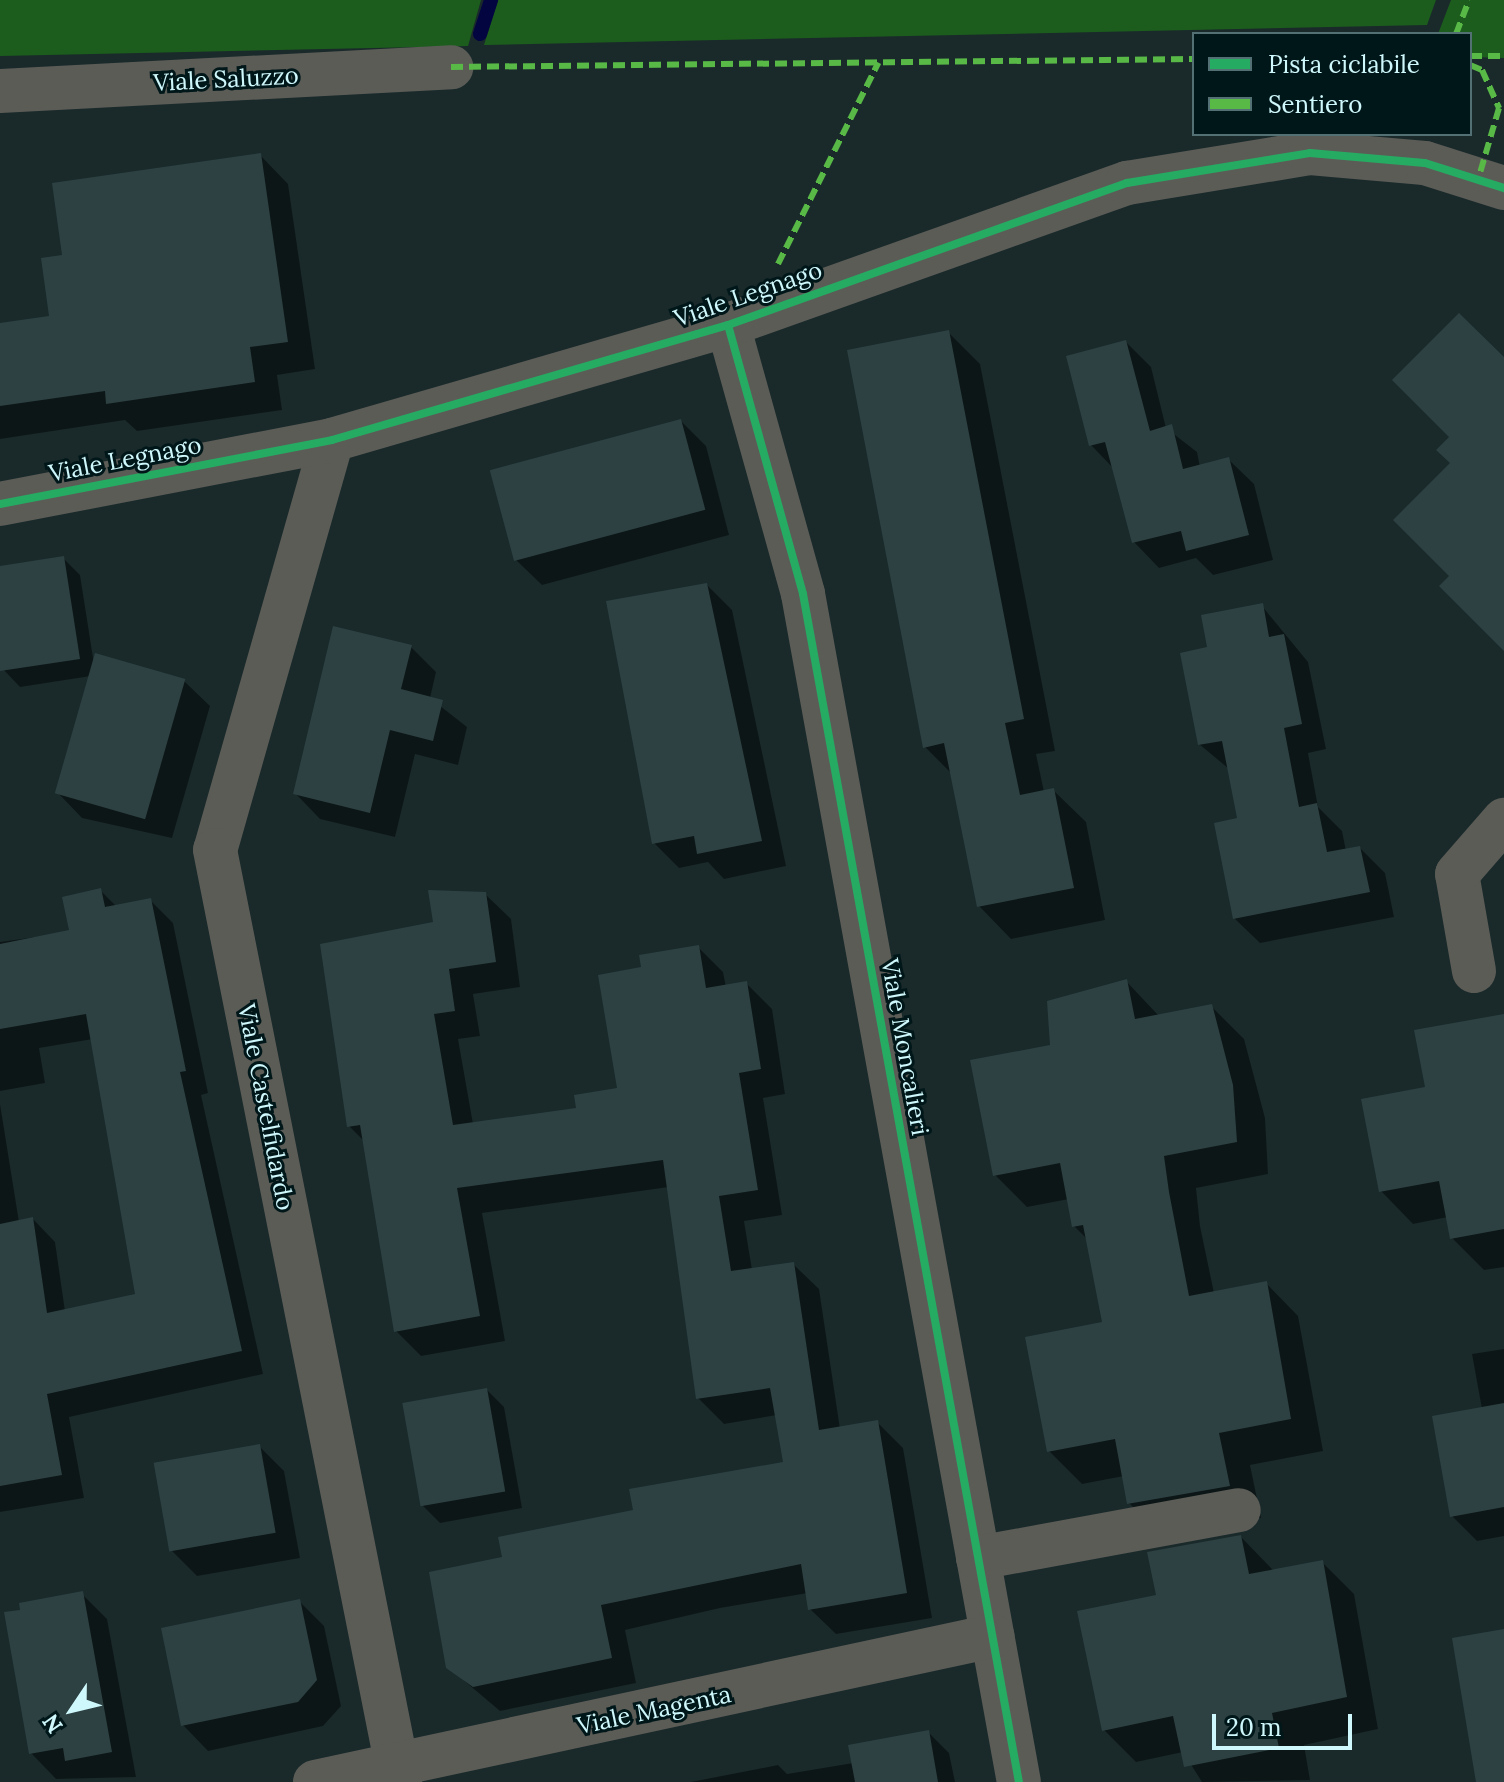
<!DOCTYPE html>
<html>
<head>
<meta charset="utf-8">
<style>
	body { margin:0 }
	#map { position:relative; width:1504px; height:1782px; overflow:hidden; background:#1a2a2b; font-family:Lora,serif }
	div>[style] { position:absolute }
	.green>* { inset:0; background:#1c5d1d }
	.shadow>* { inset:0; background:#0007 }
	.stream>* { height:14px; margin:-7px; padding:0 7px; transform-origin:7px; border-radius:7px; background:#020540 }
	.building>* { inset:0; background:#2d4143; transform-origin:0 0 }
	.minor>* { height:44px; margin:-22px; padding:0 22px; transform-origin:22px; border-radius:22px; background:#5c5c57 }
	.quiet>* { height:6px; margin-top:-3px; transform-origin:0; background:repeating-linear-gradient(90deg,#58b947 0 12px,transparent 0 18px) }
	.cycleway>* { height:8px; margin:-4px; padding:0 4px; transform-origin:4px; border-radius:4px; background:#26ab63 }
	span { translate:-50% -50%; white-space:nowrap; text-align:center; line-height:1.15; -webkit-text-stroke:6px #00171a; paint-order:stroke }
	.street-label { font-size:24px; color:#cff8fc }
	.legend { position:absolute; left:1192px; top:32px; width:280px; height:104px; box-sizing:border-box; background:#00171a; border:2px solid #537174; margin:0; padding:10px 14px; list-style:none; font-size:24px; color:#cff8fc }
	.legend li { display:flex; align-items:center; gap:16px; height:40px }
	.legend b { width:40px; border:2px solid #537174 }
	.north { position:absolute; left:32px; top:1670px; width:80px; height:80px; -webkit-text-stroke:6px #00171a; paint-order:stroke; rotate:235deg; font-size:22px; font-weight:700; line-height:32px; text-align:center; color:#cff8fc }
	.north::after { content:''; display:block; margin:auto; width:28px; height:36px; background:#cff8fc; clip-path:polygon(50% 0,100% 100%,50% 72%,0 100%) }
	.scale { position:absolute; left:1212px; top:1714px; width:140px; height:36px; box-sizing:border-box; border:4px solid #cff8fc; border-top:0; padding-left:10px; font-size:24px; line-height:28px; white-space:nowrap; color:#cff8fc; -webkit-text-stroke:6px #00171a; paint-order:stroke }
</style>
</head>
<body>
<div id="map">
	<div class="green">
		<i style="clip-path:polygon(0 0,481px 0,468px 46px,0 56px)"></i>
		<i style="clip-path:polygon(498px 0,1436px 0,1427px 25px,484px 45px)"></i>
		<i style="clip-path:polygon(1451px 0,1504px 0,1504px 58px,1470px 57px,1470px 34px,1438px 34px)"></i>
	</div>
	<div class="shadow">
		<i style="clip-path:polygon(260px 155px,288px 184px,315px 369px,277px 375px,282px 410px,137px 431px,125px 420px,0 439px,0 325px,229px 294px)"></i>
		<i style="clip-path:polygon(948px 332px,980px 364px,1055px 751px,1036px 754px,1044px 792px,1053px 790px,1086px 822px,1105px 920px,1011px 939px,979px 906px,953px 775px,925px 747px)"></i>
		<i style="clip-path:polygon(1126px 342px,1151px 367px,1166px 428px,1197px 452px,1200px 467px,1228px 459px,1254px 484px,1273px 560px,1213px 575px,1196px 558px,1159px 568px,1134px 542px,1114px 469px,1091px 445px)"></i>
		<i style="clip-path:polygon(681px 421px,706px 446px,729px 535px,542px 585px,516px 560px)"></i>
		<i style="clip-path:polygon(63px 558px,80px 575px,94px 664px,184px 681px,210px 706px,172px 838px,82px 818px,57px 792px,91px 676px,20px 687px,0 666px,0 568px)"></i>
		<i style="clip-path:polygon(707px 585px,732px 610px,786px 866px,724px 879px,708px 862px,679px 868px,654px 843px)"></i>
		<i style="clip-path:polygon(1262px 606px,1308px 662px,1326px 749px,1308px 753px,1318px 807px,1342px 831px,1346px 851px,1360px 848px,1385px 873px,1394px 917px,1260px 943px,1234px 918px,1239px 820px,1229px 769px,1199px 744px,1209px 649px)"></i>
		<i style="clip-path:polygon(411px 647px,436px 672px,430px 698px,467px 727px,458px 765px,415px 754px,395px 837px,320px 819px,295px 793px)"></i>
		<i style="clip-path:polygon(101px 891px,117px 907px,150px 900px,173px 923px,208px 1093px,201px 1095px,263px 1374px,69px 1417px,84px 1498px,0 1512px,0 1104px,19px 1222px,33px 1219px,55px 1242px,65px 1311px,137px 1296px,93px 1039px,39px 1048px,45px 1083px,0 1091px,0 942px,72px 932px)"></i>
		<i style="clip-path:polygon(485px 894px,511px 919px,520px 987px,473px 994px,480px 1036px,458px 1039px,473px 1124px,579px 1110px,619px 1090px,643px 969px,698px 947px,723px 972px,726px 987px,746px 983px,772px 1009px,785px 1094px,763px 1098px,782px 1215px,744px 1221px,752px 1270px,793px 1264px,819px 1289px,840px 1429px,877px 1422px,903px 1448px,932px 1618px,836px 1634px,810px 1609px,808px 1593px,720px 1608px,625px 1630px,636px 1683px,500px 1711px,448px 1667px,504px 1558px,785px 1464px,777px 1415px,724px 1424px,698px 1398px,669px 1187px,482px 1213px,505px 1341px,421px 1356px,396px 1331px,364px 1141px,349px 1126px,435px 924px)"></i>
		<i style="clip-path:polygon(1126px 981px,1159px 1016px,1212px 1007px,1244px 1039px,1265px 1118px,1268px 1174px,1196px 1188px,1200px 1226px,1214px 1293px,1266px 1283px,1298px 1316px,1323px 1451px,1250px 1465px,1261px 1518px,1161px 1535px,1129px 1503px,1124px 1476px,1082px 1484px,1049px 1451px,1104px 1324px,1088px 1240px,1074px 1226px,1069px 1199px,1027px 1207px,995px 1175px,1052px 1046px)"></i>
		<i style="clip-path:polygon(1504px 1016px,1504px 1267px,1484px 1270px,1452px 1238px,1448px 1217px,1413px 1224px,1381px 1191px,1428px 1089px)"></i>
		<i style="clip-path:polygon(1504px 1349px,1504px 1536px,1477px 1541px,1452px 1516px,1482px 1409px,1472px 1354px)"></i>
		<i style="clip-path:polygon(487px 1390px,504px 1407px,522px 1508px,440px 1523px,423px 1506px)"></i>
		<i style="clip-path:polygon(259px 1446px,284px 1471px,300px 1558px,197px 1576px,172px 1551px)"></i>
		<i style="clip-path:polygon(1241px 1537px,1273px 1570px,1322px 1562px,1354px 1594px,1378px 1729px,1304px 1745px,1310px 1780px,1202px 1782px,1183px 1752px,1136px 1762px,1104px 1730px,1159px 1596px)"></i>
		<i style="clip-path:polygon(82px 1594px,107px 1619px,136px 1777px,56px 1779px,31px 1753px)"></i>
		<i style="clip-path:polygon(299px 1601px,324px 1626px,341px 1706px,323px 1726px,208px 1751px,183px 1725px)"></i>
		<i style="clip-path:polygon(928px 1732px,949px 1753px,955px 1782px,691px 1782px,778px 1765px,787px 1774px,853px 1763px)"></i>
	</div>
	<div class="stream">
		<i style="left:480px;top:34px;width:36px;rotate:-72deg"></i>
	</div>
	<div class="building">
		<i style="clip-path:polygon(261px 153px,288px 342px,250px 347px,255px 382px,106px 404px,105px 391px,0 406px,0 323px,49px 316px,41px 258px,62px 255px,52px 183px)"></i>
		<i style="clip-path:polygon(1459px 313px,1504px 357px,1504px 651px,1439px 586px,1449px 576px,1393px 520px,1450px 463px,1436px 450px,1449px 437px,1392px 380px)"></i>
		<i style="clip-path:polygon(949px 330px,1024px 719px,1005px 723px,1020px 795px,1054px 788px,1074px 888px,977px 907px,944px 743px,923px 748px,847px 350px)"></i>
		<i style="clip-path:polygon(1126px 340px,1150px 431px,1172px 424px,1183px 469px,1229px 457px,1249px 535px,1186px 551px,1181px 531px,1132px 543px,1105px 442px,1089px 446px,1066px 356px)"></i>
		<i style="left:681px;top:419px;width:94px;height:198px;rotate:75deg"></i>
		<i style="clip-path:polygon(64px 556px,80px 659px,0 671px,0 566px)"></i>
		<i style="clip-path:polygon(707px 583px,762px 841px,697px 854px,694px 836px,652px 844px,606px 601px)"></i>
		<i style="clip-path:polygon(1263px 603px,1269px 637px,1284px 634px,1302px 724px,1284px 728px,1299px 807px,1317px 803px,1327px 852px,1360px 846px,1370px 892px,1233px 919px,1214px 823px,1237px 818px,1222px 741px,1198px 745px,1180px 653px,1207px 647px,1201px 615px)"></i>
		<i style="clip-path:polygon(333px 626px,412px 645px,401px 689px,443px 700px,433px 741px,390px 730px,370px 813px,293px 794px)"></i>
		<i style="left:95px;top:653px;width:94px;height:146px;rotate:16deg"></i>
		<i style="clip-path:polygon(101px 888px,105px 907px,151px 898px,186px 1071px,180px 1072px,242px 1351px,47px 1394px,62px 1475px,0 1486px,0 1224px,33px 1217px,47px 1313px,135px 1294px,86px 1014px,0 1029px,0 944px,69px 930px,62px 897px)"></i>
		<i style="clip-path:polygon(428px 890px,486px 892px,496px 962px,449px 969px,455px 1011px,434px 1014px,453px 1125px,576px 1108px,574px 1095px,617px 1088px,598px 975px,641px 967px,639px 955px,699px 945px,706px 988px,747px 981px,761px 1069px,739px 1073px,758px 1190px,719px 1196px,731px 1271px,794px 1262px,819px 1430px,878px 1420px,907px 1593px,808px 1610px,801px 1564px,601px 1605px,612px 1658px,473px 1687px,446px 1668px,429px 1572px,502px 1557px,498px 1537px,633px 1510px,629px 1489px,783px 1462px,770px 1388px,696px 1399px,663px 1160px,457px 1188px,480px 1316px,394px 1332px,360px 1125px,347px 1127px,320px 944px,433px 922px)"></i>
		<i style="clip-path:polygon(1127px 979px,1135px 1019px,1212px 1004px,1233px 1085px,1237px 1142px,1164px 1156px,1169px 1192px,1189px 1296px,1267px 1281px,1291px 1419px,1219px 1433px,1230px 1486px,1127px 1504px,1115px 1439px,1047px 1452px,1025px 1337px,1102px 1322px,1083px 1225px,1072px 1227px,1060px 1163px,993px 1176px,970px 1060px,1050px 1045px,1047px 1001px)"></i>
		<i style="clip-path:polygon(1504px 1014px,1504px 1229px,1450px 1239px,1439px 1181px,1379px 1192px,1361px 1099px,1425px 1087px,1414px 1030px)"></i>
		<i style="left:487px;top:1388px;width:105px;height:86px;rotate:80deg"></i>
		<i style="clip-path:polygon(1504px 1403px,1504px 1507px,1450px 1517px,1432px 1416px)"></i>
		<i style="left:260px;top:1444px;width:90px;height:108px;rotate:80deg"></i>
		<i style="clip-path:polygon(1241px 1535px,1249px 1574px,1323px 1560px,1347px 1697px,1272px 1713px,1279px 1748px,1184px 1767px,1173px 1716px,1102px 1731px,1077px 1611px,1156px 1595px,1147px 1552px)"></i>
		<i style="clip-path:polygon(83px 1591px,112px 1752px,65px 1761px,63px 1748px,29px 1754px,4px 1612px,20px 1610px,19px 1603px)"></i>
		<i style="clip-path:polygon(300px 1599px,317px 1680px,298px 1702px,181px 1726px,161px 1628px)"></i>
		<i style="clip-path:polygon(1504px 1629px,1504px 1782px,1476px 1782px,1452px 1638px)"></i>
		<i style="clip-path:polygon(929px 1730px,938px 1782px,855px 1782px,848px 1745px)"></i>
	</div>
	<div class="minor">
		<i style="left:0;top:91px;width:452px;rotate:-3deg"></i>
		<i style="left:728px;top:325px;width:279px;rotate:74.4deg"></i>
		<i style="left:803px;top:594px;width:1207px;rotate:79.7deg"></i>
		<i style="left:332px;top:440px;width:426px;rotate:105.9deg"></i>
		<i style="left:215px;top:850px;width:950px;rotate:78.77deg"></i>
		<i style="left:0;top:504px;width:338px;rotate:-10.9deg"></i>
		<i style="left:332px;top:440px;width:412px;rotate:-16.2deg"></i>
		<i style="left:728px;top:325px;width:424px;rotate:-19.6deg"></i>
		<i style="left:1127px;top:183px;width:185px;rotate:-9.3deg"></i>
		<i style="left:1310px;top:153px;width:115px;rotate:5deg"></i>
		<i style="left:1425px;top:163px;width:83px;rotate:17.6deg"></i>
		<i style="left:1474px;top:971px;width:98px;rotate:-99.9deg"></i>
		<i style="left:1457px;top:874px;width:72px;rotate:-49deg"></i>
		<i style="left:978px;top:1558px;width:265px;rotate:-10.4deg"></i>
		<i style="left:315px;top:1782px;width:693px;rotate:-12.17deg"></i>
	</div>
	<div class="quiet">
		<i style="left:1456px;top:34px;width:36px;rotate:-69deg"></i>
		<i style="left:1470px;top:56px;width:34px"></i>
		<i style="left:1470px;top:65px;width:13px;rotate:23deg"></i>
		<i style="left:1482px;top:70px;width:42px;rotate:65.9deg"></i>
		<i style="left:1499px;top:108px;width:75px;rotate:106.3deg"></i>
		<i style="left:451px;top:67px;width:743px;rotate:-0.62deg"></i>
		<i style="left:778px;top:264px;width:225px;rotate:-63.5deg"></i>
	</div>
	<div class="cycleway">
		<i style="left:728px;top:325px;width:279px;rotate:74.4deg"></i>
		<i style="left:803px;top:594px;width:1207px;rotate:79.7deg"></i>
		<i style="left:0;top:504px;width:338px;rotate:-10.9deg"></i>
		<i style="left:332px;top:440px;width:412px;rotate:-16.2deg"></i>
		<i style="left:728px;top:325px;width:424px;rotate:-19.6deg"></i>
		<i style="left:1127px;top:183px;width:185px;rotate:-9.3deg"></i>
		<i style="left:1310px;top:153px;width:115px;rotate:5deg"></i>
		<i style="left:1425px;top:163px;width:83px;rotate:17.6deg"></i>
	</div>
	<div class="street-label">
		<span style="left:226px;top:79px;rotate:-3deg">Viale Saluzzo</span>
		<span style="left:748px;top:294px;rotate:-19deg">Viale Legnago</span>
		<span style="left:125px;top:459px;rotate:-11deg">Viale Legnago</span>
		<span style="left:905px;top:1047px;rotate:80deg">Viale Moncalieri</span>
		<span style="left:266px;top:1107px;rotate:79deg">Viale Castelfidardo</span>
		<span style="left:654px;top:1710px;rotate:-12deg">Viale Magenta</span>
	</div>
	<ul class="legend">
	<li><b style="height:10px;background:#26ab63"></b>Pista ciclabile</li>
	<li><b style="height:10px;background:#58b947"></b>Sentiero</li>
	</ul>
	<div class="north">N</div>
	<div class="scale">20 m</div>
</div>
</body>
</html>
